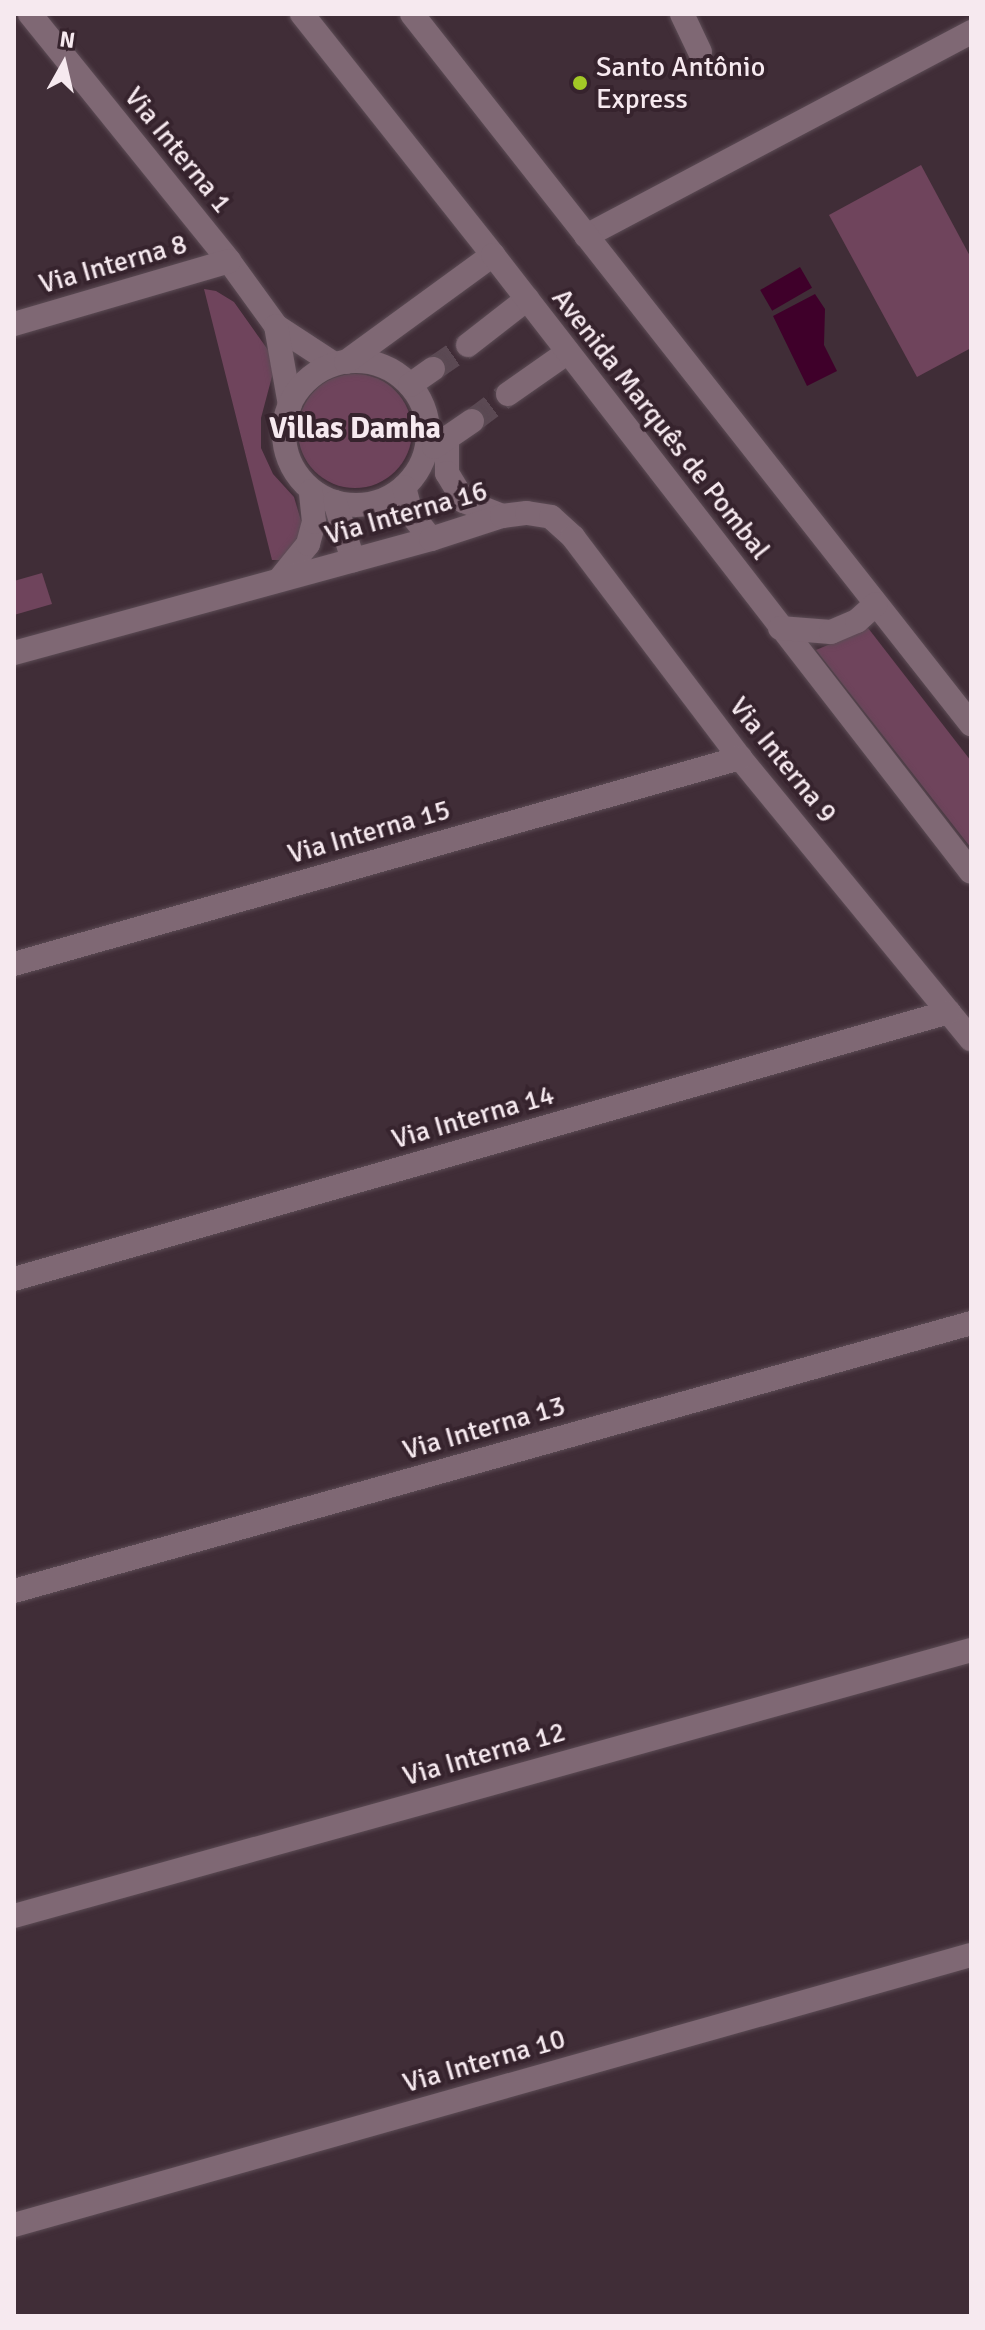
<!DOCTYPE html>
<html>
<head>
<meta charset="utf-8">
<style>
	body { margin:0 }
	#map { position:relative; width:985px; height:2330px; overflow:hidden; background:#402d37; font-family:Signika,sans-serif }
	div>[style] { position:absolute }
	.green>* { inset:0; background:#6f445c }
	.round { border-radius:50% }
	.water>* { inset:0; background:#3f002a; transform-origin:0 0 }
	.street-tunnel>* { height:24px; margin-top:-12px; transform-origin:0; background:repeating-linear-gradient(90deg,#5b4953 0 24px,transparent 0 36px) }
	.roads { filter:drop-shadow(0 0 2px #5c4c55) drop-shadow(0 0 2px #5c4c55) }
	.street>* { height:24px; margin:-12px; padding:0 12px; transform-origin:12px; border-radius:12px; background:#7f6874 }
	.street>.ring { margin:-12px; padding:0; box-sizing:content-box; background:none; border:24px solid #7f6874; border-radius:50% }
	.secondary>* { height:24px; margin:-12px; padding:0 12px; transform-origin:12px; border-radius:12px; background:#7f6874 }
	.dots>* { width:22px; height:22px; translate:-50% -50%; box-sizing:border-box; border:4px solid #36232d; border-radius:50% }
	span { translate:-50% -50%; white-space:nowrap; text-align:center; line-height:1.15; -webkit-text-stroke:8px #36232d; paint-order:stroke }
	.poi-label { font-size:28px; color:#f6e9ef }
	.left { translate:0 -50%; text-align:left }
	.street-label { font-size:28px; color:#f6e9ef }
	.neighbourhood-label { font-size:30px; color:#f6e9ef; font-weight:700 }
	.frame { position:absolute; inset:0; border:16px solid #f6e9ef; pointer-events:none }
	.north { position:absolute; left:24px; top:24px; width:80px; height:80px; -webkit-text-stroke:6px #36232d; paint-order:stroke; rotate:8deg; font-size:22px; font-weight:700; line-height:32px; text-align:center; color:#f6e9ef }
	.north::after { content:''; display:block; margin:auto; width:28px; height:36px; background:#f6e9ef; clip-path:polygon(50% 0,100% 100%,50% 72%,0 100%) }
</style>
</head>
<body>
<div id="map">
	<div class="green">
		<i style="clip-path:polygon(921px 165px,971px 258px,971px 348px,917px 377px,829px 215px)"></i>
		<i style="clip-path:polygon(204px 289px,216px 291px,234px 302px,273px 357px,274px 369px,261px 418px,261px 448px,273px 474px,294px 497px,302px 524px,298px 537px,281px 560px,272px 560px)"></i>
		<i class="round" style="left:298px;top:374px;width:114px;height:114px"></i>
		<i style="clip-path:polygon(42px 573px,52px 604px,14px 615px,14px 581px)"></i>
		<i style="clip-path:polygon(868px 628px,971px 761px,971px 848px,816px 650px)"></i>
	</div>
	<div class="water">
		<i style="left:800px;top:267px;width:24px;height:46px;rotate:60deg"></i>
		<i style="clip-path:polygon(815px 294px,825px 309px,824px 345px,837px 371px,807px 386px,773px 316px)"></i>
	</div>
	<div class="street-tunnel">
		<i style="left:433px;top:369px;width:42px;rotate:-34.4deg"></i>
		<i style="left:472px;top:421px;width:45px;rotate:-36.9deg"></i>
	</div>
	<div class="roads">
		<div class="street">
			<i style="left:30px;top:14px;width:317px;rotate:51.1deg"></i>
			<i style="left:229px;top:261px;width:80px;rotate:54.1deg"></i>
			<i style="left:276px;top:326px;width:69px;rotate:33.2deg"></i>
			<i style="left:682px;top:14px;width:42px;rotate:64.7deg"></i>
			<i style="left:586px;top:236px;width:436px;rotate:-27.9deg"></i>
			<i style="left:14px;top:324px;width:224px;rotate:-16.3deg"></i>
			<i style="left:276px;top:326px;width:80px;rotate:80deg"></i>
			<i style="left:468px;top:345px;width:75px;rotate:-37.9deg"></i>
			<i class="ring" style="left:284px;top:361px;width:120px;height:120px"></i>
			<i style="left:346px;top:362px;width:182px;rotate:-36.1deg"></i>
			<i style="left:410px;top:385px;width:28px;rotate:-35deg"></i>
			<i style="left:508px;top:394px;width:73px;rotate:-35deg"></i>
			<i style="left:447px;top:438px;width:35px;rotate:90deg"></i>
			<i style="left:447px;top:473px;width:33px;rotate:59deg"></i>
			<i style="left:464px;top:501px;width:41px;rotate:21.5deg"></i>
			<i style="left:434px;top:447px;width:46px;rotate:-34.4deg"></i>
			<i style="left:404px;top:487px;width:28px;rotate:75deg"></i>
			<i style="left:411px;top:514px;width:32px;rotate:51deg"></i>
			<i style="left:335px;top:502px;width:61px;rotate:72.8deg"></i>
			<i style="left:279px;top:580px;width:46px;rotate:-51.1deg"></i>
			<i style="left:308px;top:544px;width:23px;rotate:-75deg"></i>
			<i style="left:314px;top:522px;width:31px;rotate:-96deg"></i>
			<i style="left:14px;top:653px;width:432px;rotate:-15.3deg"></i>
			<i style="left:431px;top:539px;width:75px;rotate:-17.9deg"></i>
			<i style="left:502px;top:516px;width:25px;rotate:-7deg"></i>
			<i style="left:527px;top:513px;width:24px;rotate:9deg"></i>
			<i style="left:551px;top:517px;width:30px;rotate:42deg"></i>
			<i style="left:573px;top:537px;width:277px;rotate:52.9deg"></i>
			<i style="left:740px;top:758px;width:364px;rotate:50.6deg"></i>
			<i style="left:14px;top:964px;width:755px;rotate:-15.84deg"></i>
			<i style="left:14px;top:1279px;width:972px;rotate:-15.94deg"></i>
			<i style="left:14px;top:1591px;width:994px;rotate:-15.64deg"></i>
			<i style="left:14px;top:1916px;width:993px;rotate:-15.53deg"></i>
			<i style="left:14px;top:2225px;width:994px;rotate:-15.76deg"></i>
		</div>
		<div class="secondary">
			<i style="left:302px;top:14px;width:308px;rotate:51.6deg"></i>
			<i style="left:493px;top:255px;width:780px;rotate:52.23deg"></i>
			<i style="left:412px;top:14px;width:904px;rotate:51.79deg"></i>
			<i style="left:780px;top:628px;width:51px;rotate:4.5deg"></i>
			<i style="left:831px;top:632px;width:28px;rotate:-23deg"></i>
			<i style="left:857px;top:621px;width:25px;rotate:-42deg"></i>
		</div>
	</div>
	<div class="dots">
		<i style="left:580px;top:83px;background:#a3c926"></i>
	</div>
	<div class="poi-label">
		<span class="left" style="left:596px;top:83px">Santo Antônio<br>Express</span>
	</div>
	<div class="street-label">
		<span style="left:178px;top:150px;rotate:51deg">Via Interna 1</span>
		<span style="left:113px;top:264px;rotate:-16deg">Via Interna 8</span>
		<span style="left:661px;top:424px;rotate:52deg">Avenida Marquês de Pombal</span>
		<span style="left:406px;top:513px;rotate:-16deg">Via Interna 16</span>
		<span style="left:783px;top:760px;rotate:51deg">Via Interna 9</span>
		<span style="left:369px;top:832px;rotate:-16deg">Via Interna 15</span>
		<span style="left:473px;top:1117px;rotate:-16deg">Via Interna 14</span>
		<span style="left:484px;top:1428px;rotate:-16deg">Via Interna 13</span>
		<span style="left:484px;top:1754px;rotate:-16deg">Via Interna 12</span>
		<span style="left:484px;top:2061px;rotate:-16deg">Via Interna 10</span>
	</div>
	<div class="neighbourhood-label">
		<span style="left:355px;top:429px">Villas Damha</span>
	</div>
	<div class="frame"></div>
	<div class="north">N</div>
</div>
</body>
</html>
